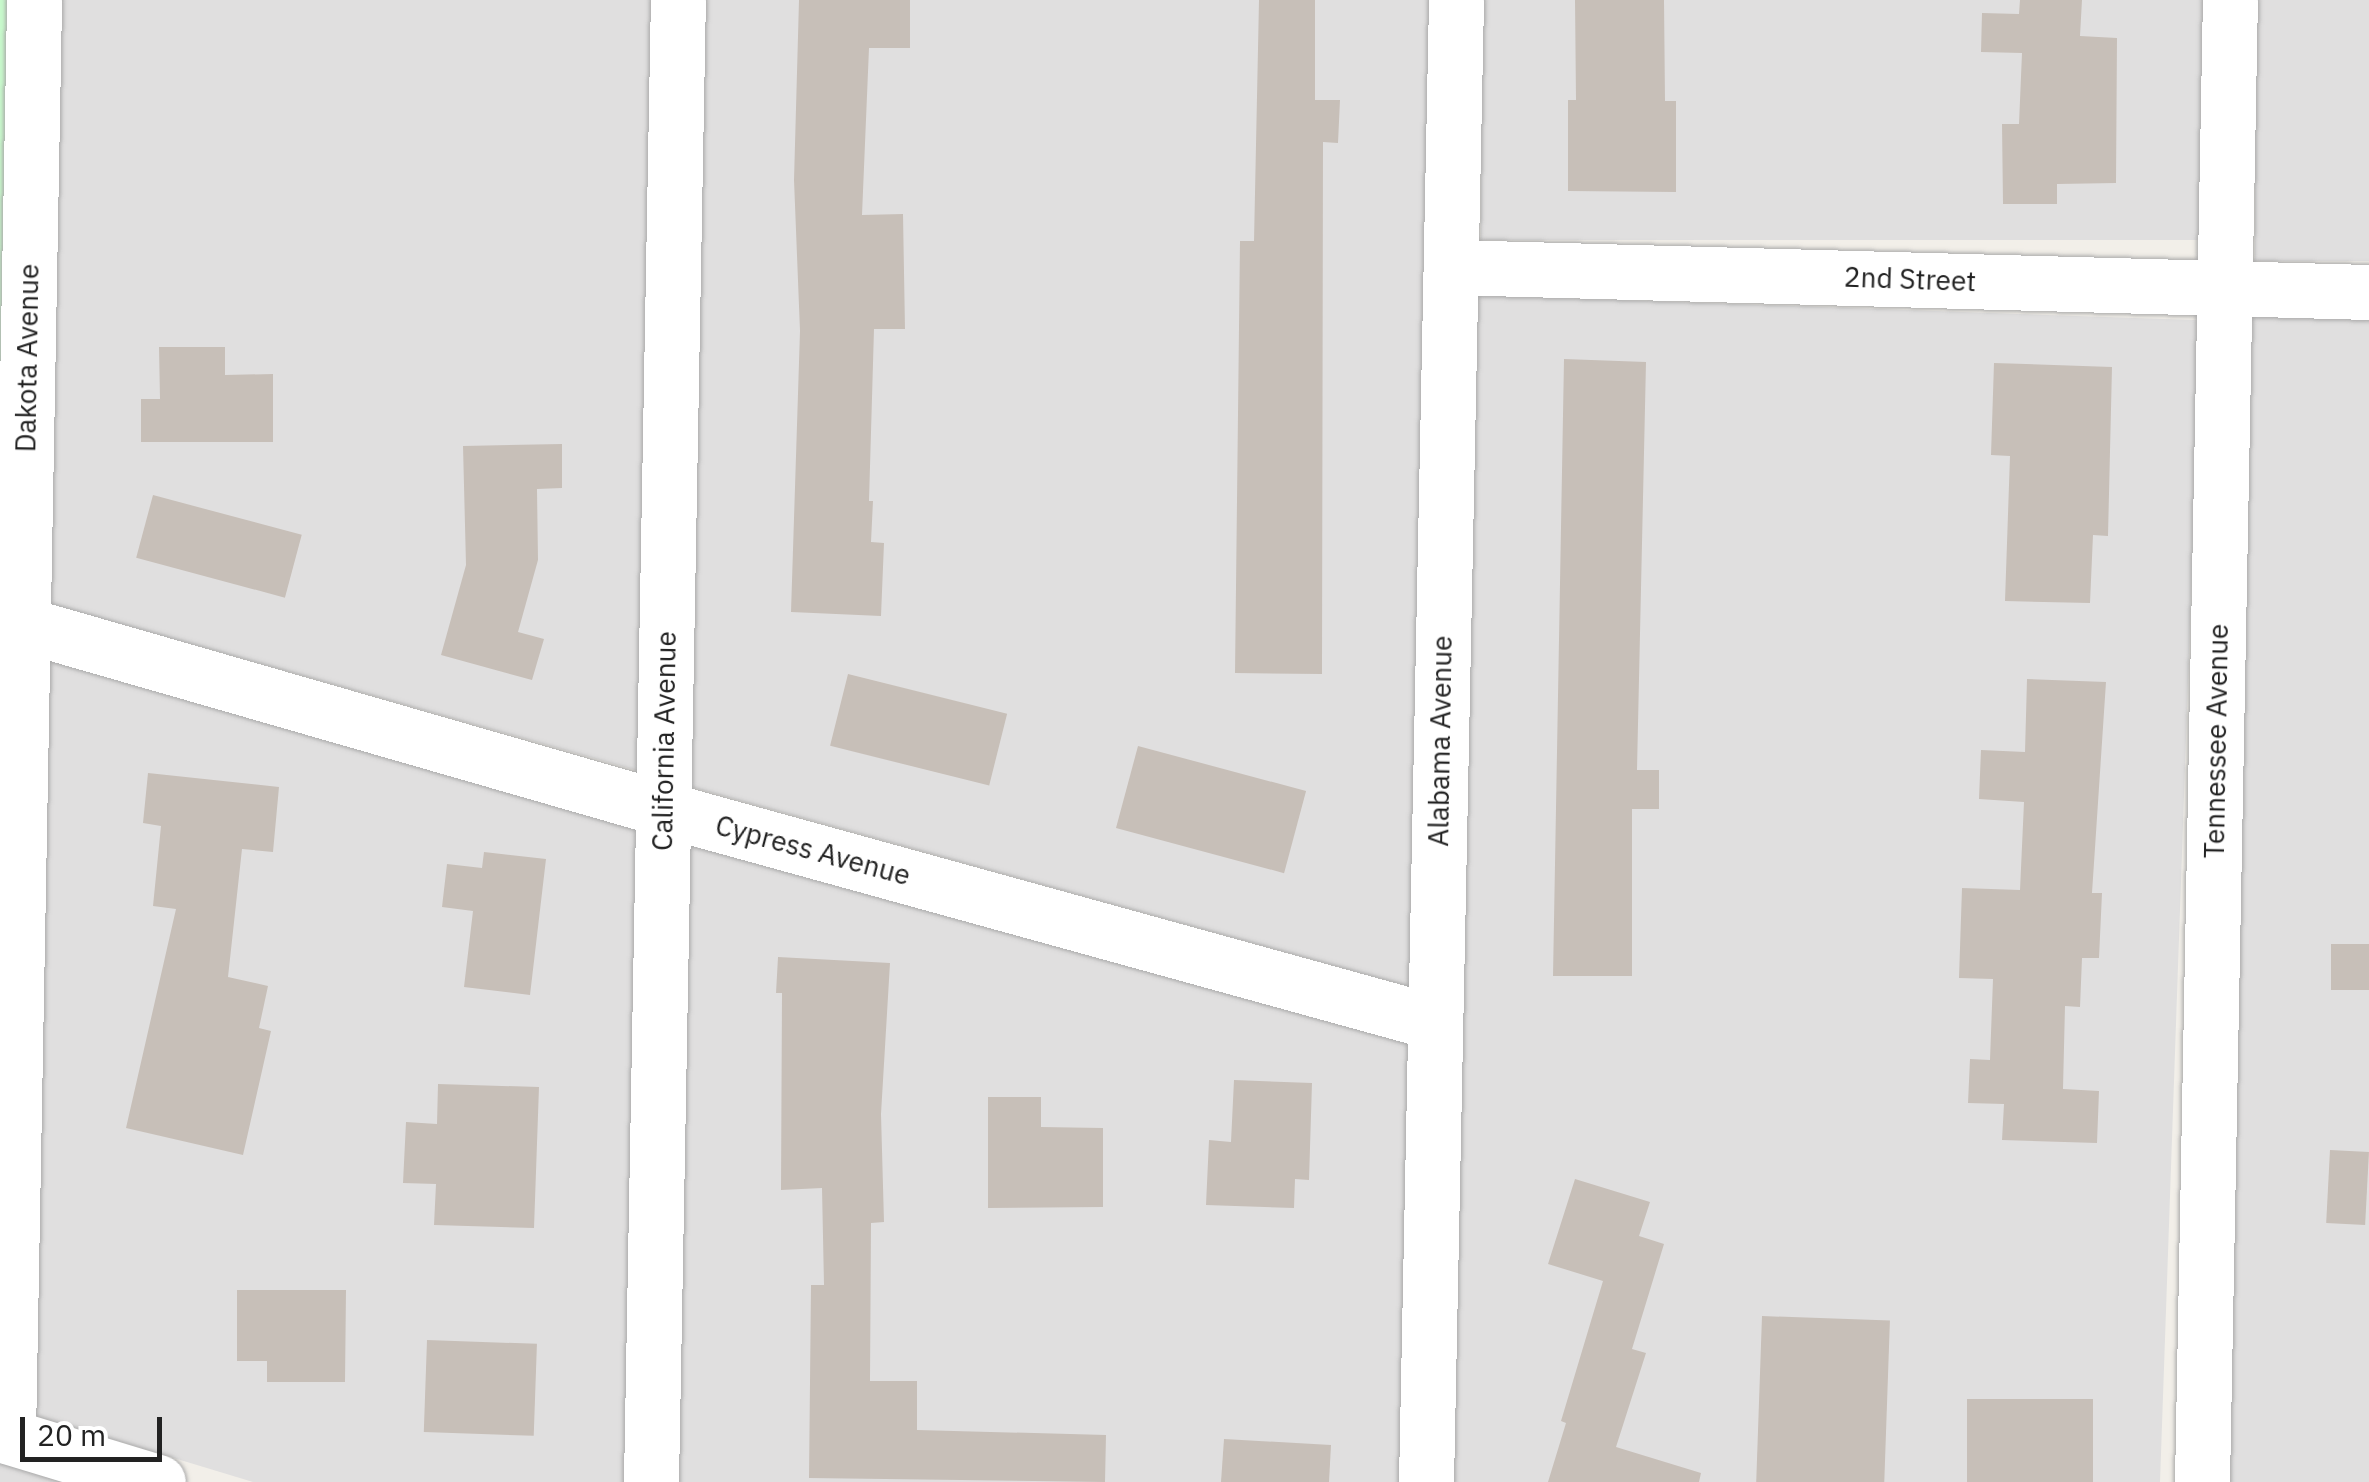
<!DOCTYPE html>
<html>
<head>
<meta charset="utf-8">
<style>
	body { margin:0 }
	#map { position:relative; width:2369px; height:1482px; overflow:hidden; background:#f2efe9; font-family:"IBM Plex Sans",sans-serif }
	div>[style] { position:absolute }
	.residential>* { inset:0; background:#e0dfdf; transform-origin:0 0 }
	.park>* { inset:0; background:#c8facc }
	.building>* { inset:0; background:#c7bfb8; transform-origin:0 0 }
	.roads { filter:drop-shadow(0 0 2px #a9a9a9) drop-shadow(0 0 2px #a9a9a9) }
	.minor>* { height:55px; margin:-27.5px; padding:0 27.5px; transform-origin:27.5px; border-radius:27.5px; background:#fff }
	span { translate:-50% -50%; white-space:nowrap; text-align:center; line-height:1.15; -webkit-text-stroke:10px #fff; paint-order:stroke }
	.street-label { font-size:28px; color:#222 }
	.scale { position:absolute; left:20px; top:1417px; width:142px; height:45px; box-sizing:border-box; border:5px solid #222; border-top:0; padding-left:12px; font-size:30px; line-height:35px; white-space:nowrap; color:#222; -webkit-text-stroke:8px #fff; paint-order:stroke }
</style>
</head>
<body>
<div id="map">
	<div class="residential">
		<i style="clip-path:polygon(59px 0,654px 0,639px 771px,47px 603px)"></i>
		<i style="clip-path:polygon(702px 0,1432px 0,1411px 987px,688px 786px)"></i>
		<i style="left:1481px;top:0;width:726px;height:240px"></i>
		<i style="left:2255px;top:0;width:114px;height:261px"></i>
		<i style="left:1475px;top:295px;width:726px;height:1187px;rotate:2deg"></i>
		<i style="clip-path:polygon(2249px 316px,2369px 320px,2369px 1482px,2226px 1482px)"></i>
		<i style="clip-path:polygon(46px 660px,638px 828px,626px 1482px,253px 1482px,32px 1415px)"></i>
		<i style="clip-path:polygon(687px 843px,1409px 1043px,1401px 1482px,675px 1482px)"></i>
		<i style="clip-path:polygon(0 1463px,67px 1482px,0 1482px)"></i>
	</div>
	<div class="park">
		<i style="clip-path:polygon(0 0,10px 0,0 523px)"></i>
	</div>
	<div class="building">
		<i style="clip-path:polygon(799px 0,910px 0,910px 48px,869px 48px,862px 215px,903px 214px,905px 329px,874px 329px,869px 501px,873px 501px,871px 542px,884px 543px,881px 616px,791px 612px,800px 331px,794px 180px)"></i>
		<i style="clip-path:polygon(1259px 0,1315px 0,1315px 100px,1340px 100px,1338px 143px,1323px 142px,1322px 674px,1235px 673px,1240px 241px,1254px 241px)"></i>
		<i style="clip-path:polygon(1575px 0,1664px 0,1665px 101px,1676px 101px,1676px 192px,1568px 191px,1568px 100px,1576px 100px)"></i>
		<i style="clip-path:polygon(2020px 0,2082px 0,2080px 36px,2117px 38px,2116px 183px,2057px 184px,2057px 204px,2003px 204px,2002px 124px,2019px 124px,2022px 53px,1981px 52px,1982px 13px,2019px 14px)"></i>
		<i style="clip-path:polygon(159px 347px,225px 347px,225px 375px,273px 374px,273px 442px,141px 442px,141px 399px,160px 399px)"></i>
		<i style="clip-path:polygon(1564px 359px,1646px 362px,1637px 770px,1659px 770px,1659px 809px,1632px 809px,1632px 976px,1553px 976px)"></i>
		<i style="clip-path:polygon(1994px 363px,2112px 367px,2108px 536px,2093px 535px,2090px 603px,2005px 601px,2010px 456px,1991px 455px)"></i>
		<i style="clip-path:polygon(562px 444px,562px 488px,537px 489px,538px 560px,518px 632px,544px 639px,532px 680px,441px 655px,466px 565px,463px 446px)"></i>
		<i style="left:153px;top:495px;width:154px;height:65px;rotate:15deg"></i>
		<i style="left:848px;top:674px;width:164px;height:74px;rotate:14deg"></i>
		<i style="clip-path:polygon(2027px 679px,2106px 682px,2092px 893px,2102px 893px,2099px 958px,2082px 958px,2080px 1007px,2065px 1006px,2063px 1089px,2099px 1091px,2097px 1143px,2002px 1140px,2004px 1104px,1968px 1103px,1970px 1059px,1990px 1060px,1993px 979px,1959px 978px,1962px 888px,2020px 890px,2024px 802px,1979px 799px,1981px 750px,2025px 752px)"></i>
		<i style="left:1138px;top:746px;width:174px;height:85px;rotate:15deg"></i>
		<i style="clip-path:polygon(148px 773px,279px 787px,273px 852px,242px 849px,228px 977px,268px 986px,259px 1028px,271px 1031px,243px 1155px,126px 1128px,176px 909px,153px 906px,161px 826px,143px 823px)"></i>
		<i style="clip-path:polygon(484px 852px,546px 859px,530px 995px,464px 987px,473px 911px,442px 907px,447px 864px,482px 868px)"></i>
		<i style="left:2331px;top:944px;width:38px;height:46px"></i>
		<i style="clip-path:polygon(778px 957px,890px 963px,881px 1114px,884px 1222px,871px 1223px,870px 1381px,917px 1381px,917px 1430px,1106px 1435px,1105px 1482px,809px 1478px,811px 1285px,824px 1285px,822px 1188px,781px 1190px,782px 993px,776px 993px)"></i>
		<i style="clip-path:polygon(1234px 1080px,1312px 1083px,1309px 1180px,1295px 1179px,1294px 1208px,1206px 1205px,1209px 1140px,1231px 1142px)"></i>
		<i style="clip-path:polygon(438px 1084px,539px 1087px,534px 1228px,434px 1225px,436px 1184px,403px 1183px,406px 1122px,437px 1124px)"></i>
		<i style="clip-path:polygon(988px 1097px,1041px 1097px,1041px 1127px,1103px 1128px,1103px 1207px,988px 1208px)"></i>
		<i style="left:2330px;top:1150px;width:39px;height:73px;rotate:3deg"></i>
		<i style="clip-path:polygon(1575px 1179px,1650px 1202px,1639px 1236px,1664px 1244px,1632px 1349px,1646px 1353px,1616px 1447px,1701px 1473px,1699px 1482px,1548px 1482px,1566px 1423px,1561px 1421px,1603px 1281px,1548px 1264px)"></i>
		<i style="clip-path:polygon(237px 1290px,346px 1290px,345px 1382px,267px 1382px,267px 1361px,237px 1361px)"></i>
		<i style="left:1762px;top:1316px;width:128px;height:166px;rotate:2deg"></i>
		<i style="left:427px;top:1340px;width:110px;height:92px;rotate:2deg"></i>
		<i style="left:1967px;top:1399px;width:126px;height:83px"></i>
		<i style="clip-path:polygon(1224px 1439px,1331px 1445px,1329px 1482px,1221px 1482px)"></i>
	</div>
	<div class="roads">
		<div class="minor">
			<i style="left:1451px;top:267px;width:918px;rotate:1.56deg"></i>
			<i style="left:22px;top:624px;width:705px;rotate:16.07deg"></i>
			<i style="left:699px;top:819px;width:763px;rotate:15.44deg"></i>
			<i style="left:0;top:1434px;width:165px;rotate:16.9deg"></i>
			<i style="left:8px;top:1436px;width:1436px;rotate:-88.96deg"></i>
			<i style="left:651px;top:1482px;width:1482px;rotate:-88.96deg"></i>
			<i style="left:1426px;top:1482px;width:1482px;rotate:-88.84deg"></i>
			<i style="left:2202px;top:1482px;width:1482px;rotate:-88.92deg"></i>
		</div>
	</div>
	<div class="street-label">
		<span style="left:1910px;top:279px;rotate:2deg">2nd Street</span>
		<span style="left:27px;top:358px;rotate:-89deg">Dakota Avenue</span>
		<span style="left:664px;top:741px;rotate:-89deg">California Avenue</span>
		<span style="left:1440px;top:741px;rotate:-89deg">Alabama Avenue</span>
		<span style="left:2216px;top:741px;rotate:-89deg">Tennessee Avenue</span>
		<span style="left:813px;top:850px;rotate:15deg">Cypress Avenue</span>
	</div>
	<div class="scale">20 m</div>
</div>
</body>
</html>
